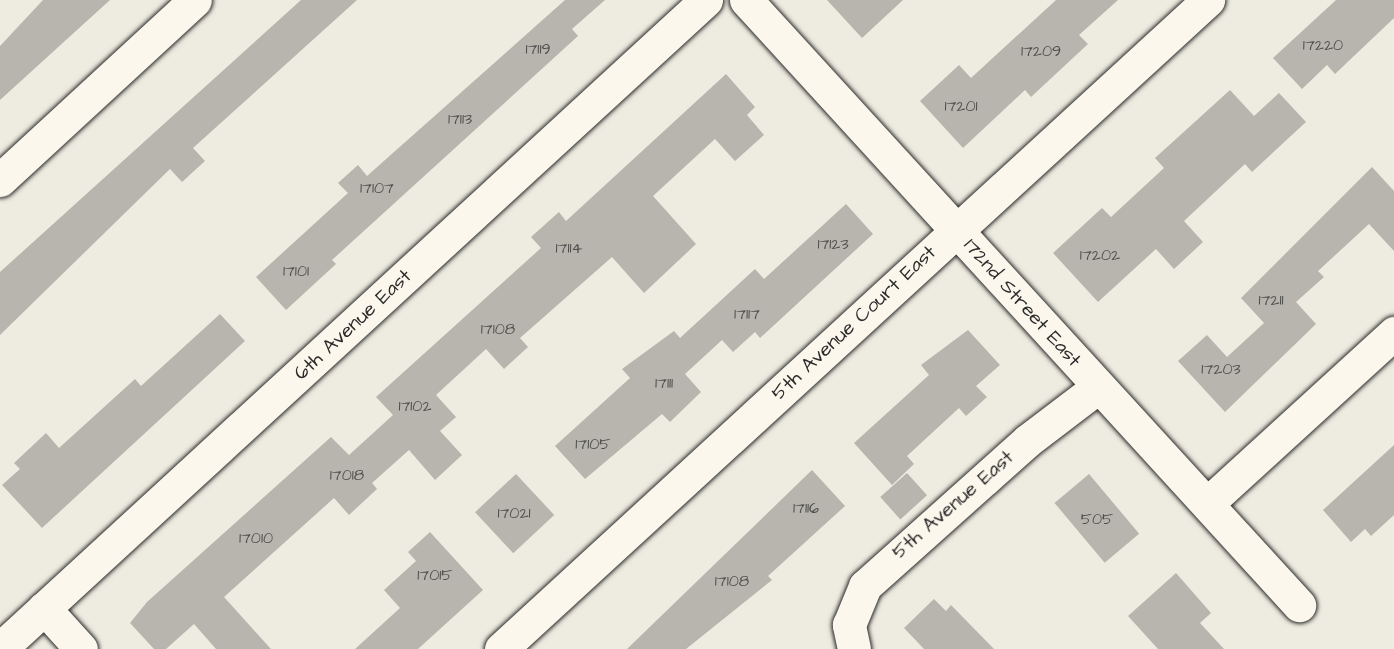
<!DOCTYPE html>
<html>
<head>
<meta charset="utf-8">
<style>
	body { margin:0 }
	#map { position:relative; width:1394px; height:649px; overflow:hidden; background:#eeebe0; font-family:"Architects Daughter",sans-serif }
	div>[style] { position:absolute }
	.building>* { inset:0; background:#b8b5ae; transform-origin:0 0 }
	.roads { filter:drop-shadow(0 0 2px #2b2b2b) drop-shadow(0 0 2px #2b2b2b) }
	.street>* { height:33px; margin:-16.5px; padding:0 16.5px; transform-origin:16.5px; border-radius:16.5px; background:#fbf7ec }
	.secondary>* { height:33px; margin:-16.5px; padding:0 16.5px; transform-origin:16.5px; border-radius:16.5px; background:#fbf7ec }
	span { translate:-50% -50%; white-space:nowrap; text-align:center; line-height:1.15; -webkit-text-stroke:4.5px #fbf7ec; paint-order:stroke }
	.number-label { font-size:16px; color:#4e4e4c }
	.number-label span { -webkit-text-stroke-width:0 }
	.street-label { font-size:20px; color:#2b2b2b }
</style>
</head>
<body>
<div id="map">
	<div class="building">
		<i style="clip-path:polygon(43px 0,110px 0,0 100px,0 46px)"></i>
		<i style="clip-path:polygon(301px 0,357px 0,193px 148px,205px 161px,182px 182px,170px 169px,0 335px,0 272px)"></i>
		<i style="clip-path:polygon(565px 0,605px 0,572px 29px,578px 36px,332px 260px,336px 264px,286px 310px,256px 277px,348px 193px,338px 183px,358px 165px,367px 176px)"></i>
		<i style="clip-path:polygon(827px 0,903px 0,862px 38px)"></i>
		<i style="clip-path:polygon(1056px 0,1118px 0,1079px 35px,1088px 44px,1031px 97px,1025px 90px,963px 148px,920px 101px,959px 65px,971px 78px)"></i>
		<i style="clip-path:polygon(1336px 0,1394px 0,1394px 18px,1335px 74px,1327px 65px,1302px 89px,1273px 58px)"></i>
		<i style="clip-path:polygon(726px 74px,755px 107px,747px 115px,764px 135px,735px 161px,715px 139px,653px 196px,696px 244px,644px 293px,612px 257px,520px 338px,528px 347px,504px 369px,486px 349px,436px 395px,456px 417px,440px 431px,462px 455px,435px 480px,409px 450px,372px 483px,377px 489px,349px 515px,334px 498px,224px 597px,271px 649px,216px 649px,194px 624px,166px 649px,154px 649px,130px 623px,147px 602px,331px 437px,349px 455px,393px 415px,376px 397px,541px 248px,531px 237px,559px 212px,566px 221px)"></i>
		<i style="clip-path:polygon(1230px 90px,1254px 116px,1279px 93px,1306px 122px,1252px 172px,1245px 164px,1184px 221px,1203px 242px,1174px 269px,1156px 249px,1098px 302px,1053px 253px,1102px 208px,1111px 217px,1164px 168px,1155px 158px)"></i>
		<i style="clip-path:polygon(1372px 167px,1394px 191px,1394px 251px,1369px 224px,1318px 271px,1324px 277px,1296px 302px,1316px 324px,1225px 412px,1178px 361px,1207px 335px,1227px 357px,1264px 323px,1241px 298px)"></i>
		<i style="clip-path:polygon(846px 204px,873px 234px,760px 338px,755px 332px,733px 352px,722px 340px,685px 374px,701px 392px,670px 422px,662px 414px,585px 479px,555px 446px,630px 378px,622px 369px,674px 331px,680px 338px,755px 269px,764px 279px)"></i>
		<i style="clip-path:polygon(220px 314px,245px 341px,42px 528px,2px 485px,20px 469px,14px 463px,46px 433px,59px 448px,135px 379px,141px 386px)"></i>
		<i style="clip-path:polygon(968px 330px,1000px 365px,976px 386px,987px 397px,966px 416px,959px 408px,907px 456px,914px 464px,892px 485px,854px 443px,929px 375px,921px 365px)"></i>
		<i style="clip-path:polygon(1394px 445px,1394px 515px,1371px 536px,1365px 529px,1351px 542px,1323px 510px)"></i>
		<i style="clip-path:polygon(812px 470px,845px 506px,768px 576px,772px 580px,686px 649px,627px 649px)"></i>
		<i style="left:907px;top:473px;width:30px;height:36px;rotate:48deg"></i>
		<i style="left:516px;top:474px;width:56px;height:56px;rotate:47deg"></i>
		<i style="left:1089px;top:474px;width:78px;height:45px;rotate:50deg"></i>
		<i style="clip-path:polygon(430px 532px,483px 590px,418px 649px,355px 649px,400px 608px,384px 590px,416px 561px,408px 552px)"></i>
		<i style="clip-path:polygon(1176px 573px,1211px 613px,1200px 623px,1224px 649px,1158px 649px,1128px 616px)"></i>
		<i style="clip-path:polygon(934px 599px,946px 611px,951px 605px,994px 649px,924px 649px,904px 628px)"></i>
	</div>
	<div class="roads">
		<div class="street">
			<i style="left:0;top:180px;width:265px;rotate:-42.7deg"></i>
			<i style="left:1209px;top:502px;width:251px;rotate:-42.4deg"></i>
			<i style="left:44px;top:608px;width:55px;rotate:47.9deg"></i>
			<i style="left:0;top:649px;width:959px;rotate:-42.59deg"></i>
			<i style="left:501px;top:649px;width:960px;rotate:-42.55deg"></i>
			<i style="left:854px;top:649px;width:25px;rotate:-102deg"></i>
			<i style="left:849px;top:625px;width:42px;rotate:-67.7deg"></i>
			<i style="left:865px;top:586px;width:217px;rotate:-41.8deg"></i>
			<i style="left:1027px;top:441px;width:89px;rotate:-37.3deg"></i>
		</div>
		<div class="secondary">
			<i style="left:746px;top:0;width:820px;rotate:47.57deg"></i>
		</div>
	</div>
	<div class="number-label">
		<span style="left:1323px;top:45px">17220</span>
		<span style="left:538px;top:49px">17119</span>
		<span style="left:1041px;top:51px">17209</span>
		<span style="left:961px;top:106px">17201</span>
		<span style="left:460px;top:119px">17113</span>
		<span style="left:377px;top:188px">17107</span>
		<span style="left:833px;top:244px">17123</span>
		<span style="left:569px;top:248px">17114</span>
		<span style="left:1100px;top:255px">17202</span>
		<span style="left:296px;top:271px">17101</span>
		<span style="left:1271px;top:300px">17211</span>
		<span style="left:747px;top:314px">17117</span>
		<span style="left:498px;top:329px">17108</span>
		<span style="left:1221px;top:369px">17203</span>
		<span style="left:664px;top:383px">17111</span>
		<span style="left:415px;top:406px">17102</span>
		<span style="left:593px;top:444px">17105</span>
		<span style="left:347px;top:475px">17018</span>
		<span style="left:806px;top:508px">17116</span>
		<span style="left:514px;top:513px">17021</span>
		<span style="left:1097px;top:519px">505</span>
		<span style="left:256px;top:538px">17010</span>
		<span style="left:435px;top:575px">17015</span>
		<span style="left:732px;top:581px">17108</span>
	</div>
	<div class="street-label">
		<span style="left:1022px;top:303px;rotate:48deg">172nd Street East</span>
		<span style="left:854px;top:323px;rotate:-43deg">5th Avenue Court East</span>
		<span style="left:353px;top:325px;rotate:-43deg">6th Avenue East</span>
		<span style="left:953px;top:505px;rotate:-41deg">5th Avenue East</span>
	</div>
</div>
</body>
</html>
